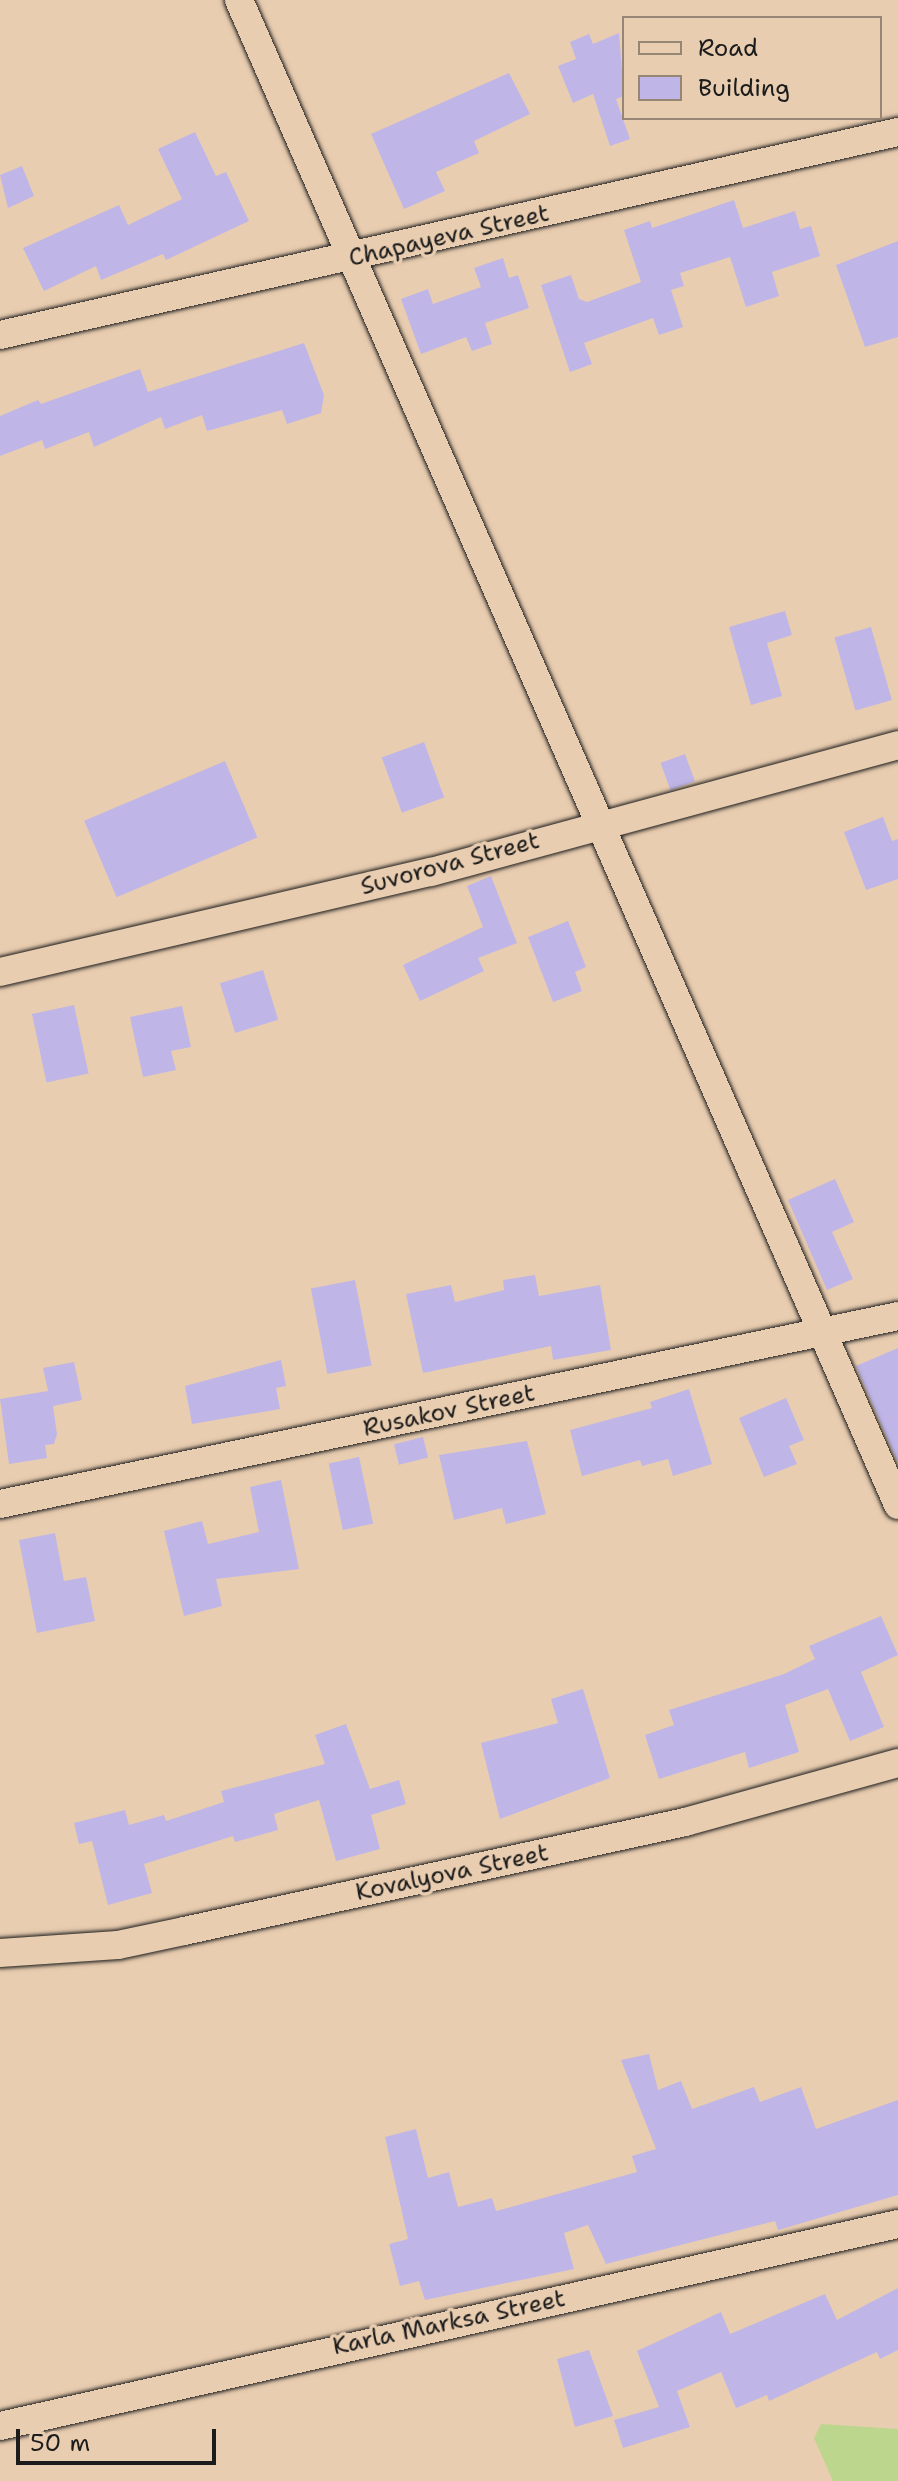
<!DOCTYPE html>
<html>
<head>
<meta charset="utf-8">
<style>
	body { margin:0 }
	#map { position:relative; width:898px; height:2481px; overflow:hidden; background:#e9cdb0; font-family:"Shantell Sans",sans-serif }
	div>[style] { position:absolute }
	.green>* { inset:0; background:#bcd68d }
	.building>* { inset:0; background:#bfb6e7; transform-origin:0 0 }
	.roads { filter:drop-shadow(0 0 2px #1c1c1c) drop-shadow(0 0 2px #1c1c1c) }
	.street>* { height:28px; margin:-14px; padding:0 14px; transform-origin:14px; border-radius:14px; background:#e9cdb0 }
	span { translate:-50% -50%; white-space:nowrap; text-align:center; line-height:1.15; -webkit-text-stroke:7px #e9cdb0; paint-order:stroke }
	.street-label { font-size:24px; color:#1c1c1c }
	.legend { position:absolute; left:622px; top:16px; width:260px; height:104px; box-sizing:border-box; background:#e9cdb0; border:2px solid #978675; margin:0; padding:10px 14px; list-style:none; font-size:24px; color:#1c1c1c }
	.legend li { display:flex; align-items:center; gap:16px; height:40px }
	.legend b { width:40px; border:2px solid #978675 }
	.scale { position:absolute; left:16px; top:2429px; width:200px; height:36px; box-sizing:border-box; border:4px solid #1c1c1c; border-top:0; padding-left:10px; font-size:24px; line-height:28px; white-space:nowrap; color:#1c1c1c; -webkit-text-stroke:6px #e9cdb0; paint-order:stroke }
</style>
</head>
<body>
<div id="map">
	<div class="green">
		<i style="clip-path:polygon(821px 2424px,898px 2429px,898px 2481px,833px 2481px,814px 2438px)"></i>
	</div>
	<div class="building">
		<i style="clip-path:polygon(619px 33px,624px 96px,616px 99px,630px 139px,610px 146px,593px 94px,573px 103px,558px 66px,576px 59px,570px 42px,589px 34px,593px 44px)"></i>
		<i style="clip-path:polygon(509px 73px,530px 114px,474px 141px,479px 153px,436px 172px,445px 191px,404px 209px,371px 134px)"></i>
		<i style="clip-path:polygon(195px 132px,216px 176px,226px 172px,249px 221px,166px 260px,163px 254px,101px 280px,96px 266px,44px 291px,23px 248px,119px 205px,128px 225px,182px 199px,158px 149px)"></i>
		<i style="clip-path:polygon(22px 166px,34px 196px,8px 208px,0 175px)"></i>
		<i style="clip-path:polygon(734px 200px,743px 228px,795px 211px,800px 229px,811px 226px,820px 256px,772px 272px,779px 296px,746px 307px,730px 257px,680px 273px,684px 286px,671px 290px,683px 327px,659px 335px,653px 318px,584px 343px,592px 364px,570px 372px,541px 285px,571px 275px,579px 299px,587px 302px,641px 282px,624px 230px,650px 221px,652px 228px)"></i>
		<i style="clip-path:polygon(898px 241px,898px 337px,865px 347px,836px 265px)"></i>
		<i style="clip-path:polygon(503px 258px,509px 278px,518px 275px,529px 308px,485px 323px,492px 344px,472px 351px,466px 337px,421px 354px,401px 299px,428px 289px,433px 304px,481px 287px,474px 268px)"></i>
		<i style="clip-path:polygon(304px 343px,324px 395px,321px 413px,287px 424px,282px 410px,207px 431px,202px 415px,165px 429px,161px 417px,94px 447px,89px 432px,45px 449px,42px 440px,0 456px,0 416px,38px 400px,41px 404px,140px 369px,148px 392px)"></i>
		<i style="clip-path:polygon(785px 611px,792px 635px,767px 643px,782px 696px,751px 705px,729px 627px)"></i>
		<i style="left:871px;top:627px;width:76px;height:38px;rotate:74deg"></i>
		<i style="left:424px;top:742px;width:59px;height:45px;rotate:70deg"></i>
		<i style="left:685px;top:754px;width:29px;height:26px;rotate:70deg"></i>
		<i style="left:225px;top:761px;width:83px;height:153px;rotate:67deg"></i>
		<i style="clip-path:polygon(883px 817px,892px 841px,898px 839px,898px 879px,866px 890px,844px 832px)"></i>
		<i style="clip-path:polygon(491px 876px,517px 943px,478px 958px,484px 971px,420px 1001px,403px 965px,483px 927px,467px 886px)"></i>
		<i style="clip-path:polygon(568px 921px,586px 967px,575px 972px,582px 991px,553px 1002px,528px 937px)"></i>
		<i style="left:263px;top:970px;width:52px;height:45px;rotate:73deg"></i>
		<i style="left:74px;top:1005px;width:70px;height:43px;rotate:78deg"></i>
		<i style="clip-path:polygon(182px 1006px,191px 1047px,171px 1051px,176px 1070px,143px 1077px,130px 1017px)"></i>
		<i style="clip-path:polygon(835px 1179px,854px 1222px,832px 1232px,853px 1279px,827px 1290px,788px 1200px)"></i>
		<i style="clip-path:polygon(535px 1275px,539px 1296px,600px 1285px,611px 1350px,553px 1360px,551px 1346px,423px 1373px,406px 1294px,451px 1285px,455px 1302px,504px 1290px,503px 1280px)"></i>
		<i style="left:355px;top:1280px;width:87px;height:45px;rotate:79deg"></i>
		<i style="clip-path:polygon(898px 1348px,898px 1463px,856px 1366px)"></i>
		<i style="clip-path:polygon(281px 1360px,286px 1386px,276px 1388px,280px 1409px,192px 1424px,185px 1386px)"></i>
		<i style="clip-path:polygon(74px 1362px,82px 1400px,53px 1406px,57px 1434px,54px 1444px,45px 1445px,47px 1458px,9px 1464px,0 1399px,48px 1391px,43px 1368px)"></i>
		<i style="clip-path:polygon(689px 1389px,712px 1464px,673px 1476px,668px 1459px,642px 1466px,640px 1460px,582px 1476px,570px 1430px,652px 1408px,650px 1402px)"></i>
		<i style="clip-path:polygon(786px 1398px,804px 1440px,789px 1446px,797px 1464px,764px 1477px,739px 1418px)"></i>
		<i style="left:423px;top:1437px;width:21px;height:30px;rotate:76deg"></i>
		<i style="clip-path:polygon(527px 1441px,546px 1514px,506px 1524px,502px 1508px,454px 1520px,439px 1455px)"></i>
		<i style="left:359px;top:1457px;width:68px;height:31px;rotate:78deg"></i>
		<i style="clip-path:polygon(281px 1480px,299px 1569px,216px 1579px,222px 1606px,184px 1616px,164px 1531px,202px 1521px,208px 1544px,259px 1532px,250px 1487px)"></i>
		<i style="clip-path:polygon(55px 1533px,64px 1581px,86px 1577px,95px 1621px,37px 1633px,19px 1540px)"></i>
		<i style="clip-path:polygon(881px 1616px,898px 1655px,861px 1672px,884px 1727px,850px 1741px,828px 1689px,785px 1705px,799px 1752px,749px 1768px,745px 1752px,659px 1779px,645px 1735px,674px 1725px,669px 1710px,784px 1674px,815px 1659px,809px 1646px)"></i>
		<i style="clip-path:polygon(583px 1689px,610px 1778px,500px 1819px,481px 1743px,558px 1723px,551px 1699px)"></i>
		<i style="clip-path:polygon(346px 1724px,370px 1789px,399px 1780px,406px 1804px,371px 1815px,380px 1849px,336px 1861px,319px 1800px,274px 1814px,278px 1830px,235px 1842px,233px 1836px,144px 1864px,152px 1893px,108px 1905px,92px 1841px,79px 1844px,74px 1823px,125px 1810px,129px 1825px,164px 1815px,166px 1821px,224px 1802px,221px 1791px,325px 1764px,315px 1735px)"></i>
		<i style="clip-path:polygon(649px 2054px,658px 2090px,681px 2081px,692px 2109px,754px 2087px,760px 2102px,801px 2087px,816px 2129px,898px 2100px,898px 2195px,778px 2230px,775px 2221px,606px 2264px,588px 2225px,564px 2233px,574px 2269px,425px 2300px,419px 2281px,400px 2286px,389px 2244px,408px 2239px,385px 2137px,416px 2129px,428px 2178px,449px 2172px,458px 2207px,492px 2198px,496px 2211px,637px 2172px,632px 2156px,656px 2149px,621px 2060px)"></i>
		<i style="clip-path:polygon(898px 2288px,898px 2350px,880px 2359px,877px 2352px,769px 2401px,767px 2395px,736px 2408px,721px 2372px,677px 2391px,690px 2427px,623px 2448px,614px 2420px,659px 2407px,637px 2351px,721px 2312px,730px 2334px,825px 2294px,837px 2320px)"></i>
		<i style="clip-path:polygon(589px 2350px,613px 2416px,575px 2427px,557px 2359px)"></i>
	</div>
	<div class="roads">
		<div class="street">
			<i style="left:239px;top:0;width:1643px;rotate:66.35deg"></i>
			<i style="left:0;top:335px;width:921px;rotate:-12.74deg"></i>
			<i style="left:0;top:972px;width:442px;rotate:-13.1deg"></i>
			<i style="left:431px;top:872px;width:484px;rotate:-15.2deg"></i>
			<i style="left:0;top:1504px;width:917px;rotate:-11.82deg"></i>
			<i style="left:0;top:1953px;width:118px;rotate:-3.9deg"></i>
			<i style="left:118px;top:1945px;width:67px;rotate:-12deg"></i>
			<i style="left:184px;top:1931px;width:513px;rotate:-12.27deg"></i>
			<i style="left:685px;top:1822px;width:221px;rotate:-15.5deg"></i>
			<i style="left:0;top:2426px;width:920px;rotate:-12.68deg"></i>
		</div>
	</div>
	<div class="street-label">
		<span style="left:449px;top:236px;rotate:-13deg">Chapayeva Street</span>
		<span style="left:450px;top:864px;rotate:-15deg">Suvorova Street</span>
		<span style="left:449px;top:1411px;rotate:-12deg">Rusakov Street</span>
		<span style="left:452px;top:1873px;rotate:-12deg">Kovalyova Street</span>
		<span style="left:449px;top:2323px;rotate:-12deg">Karla Marksa Street</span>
	</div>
	<ul class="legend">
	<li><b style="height:10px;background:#e9cdb0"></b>Road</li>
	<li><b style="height:22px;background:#bfb6e7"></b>Building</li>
	</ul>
	<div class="scale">50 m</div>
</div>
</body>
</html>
